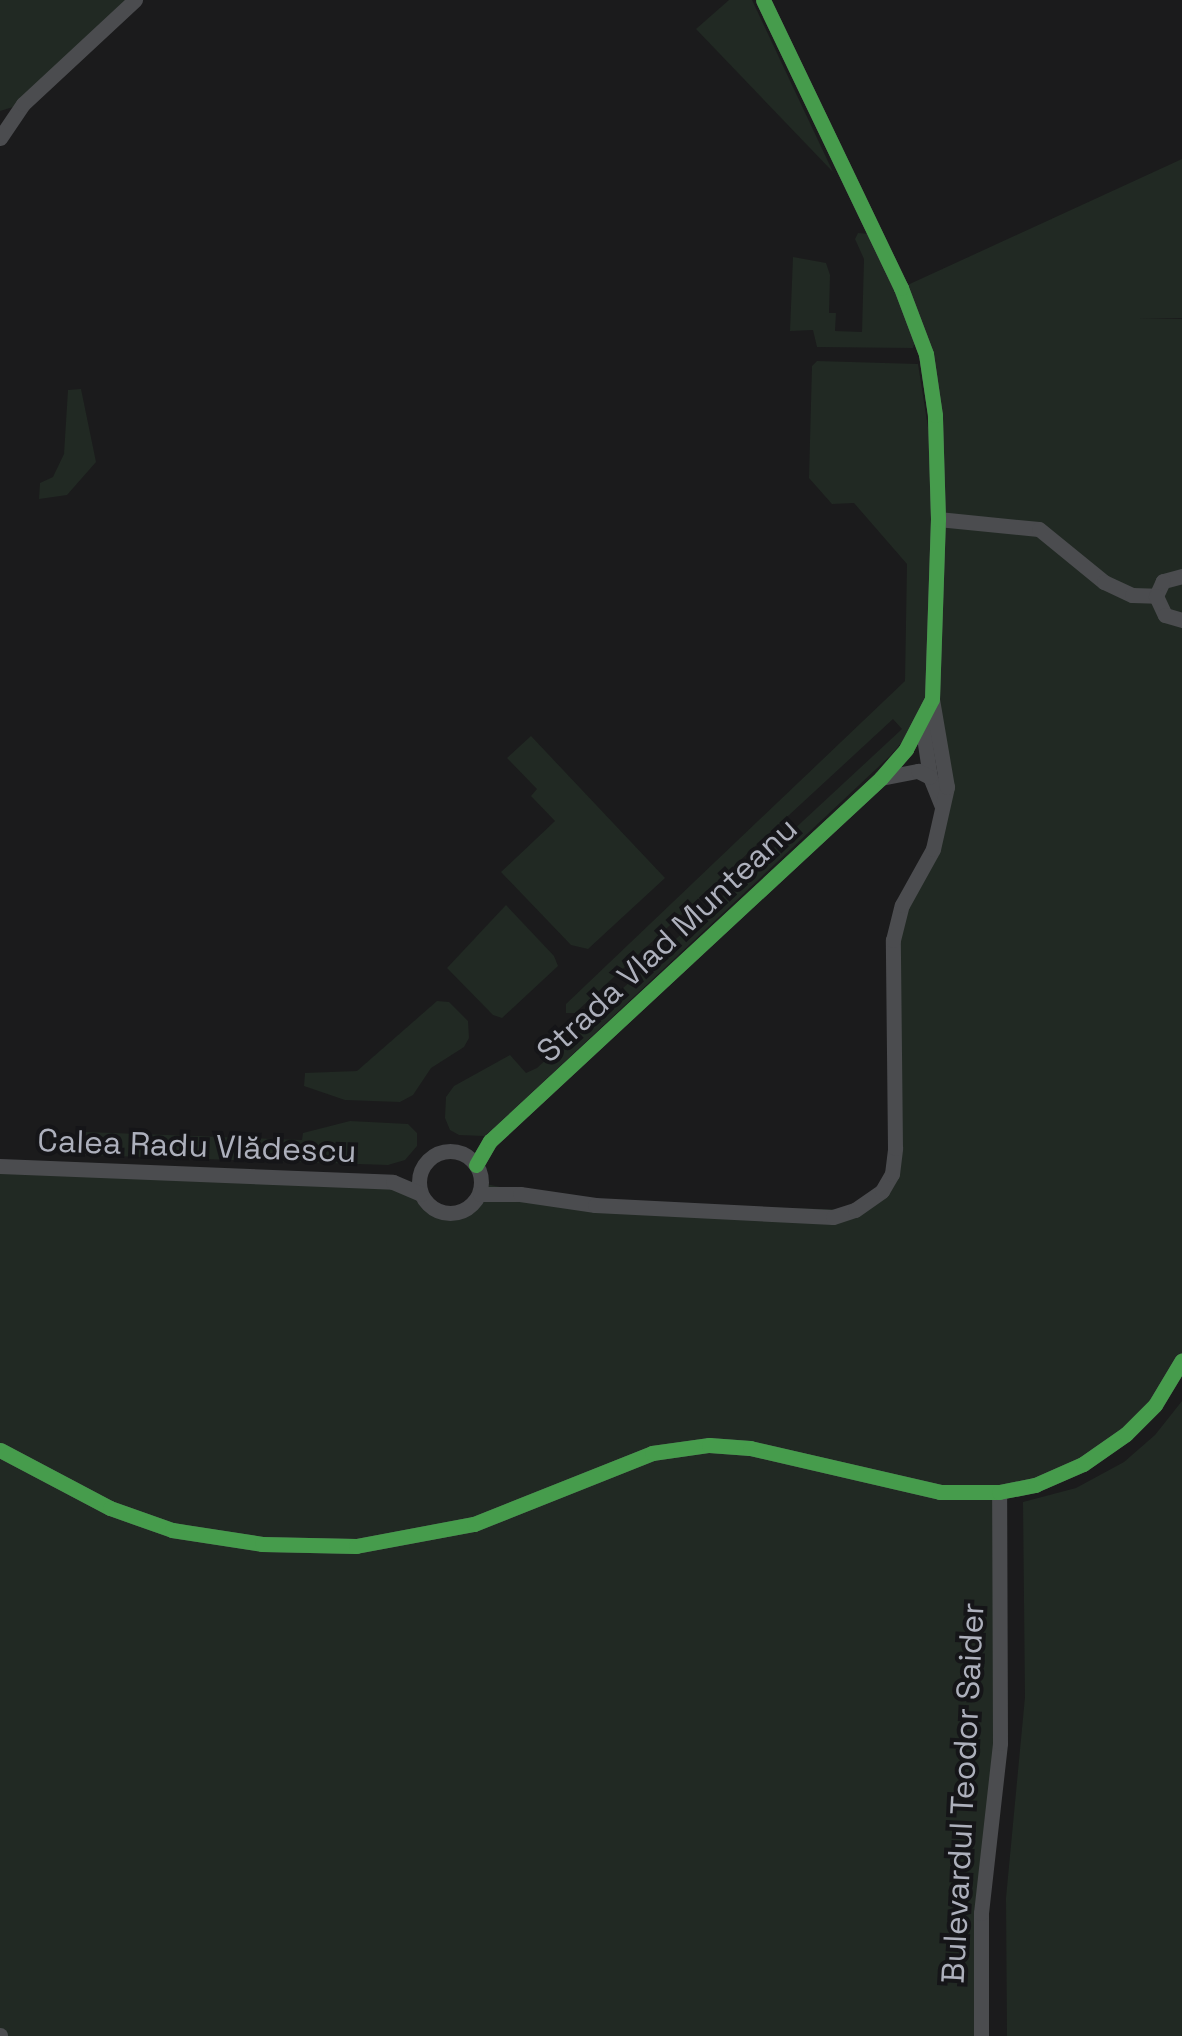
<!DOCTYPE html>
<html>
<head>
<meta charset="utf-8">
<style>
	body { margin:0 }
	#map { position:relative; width:1182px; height:2036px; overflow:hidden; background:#1b1b1c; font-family:"Space Grotesk",sans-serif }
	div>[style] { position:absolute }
	.green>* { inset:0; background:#212923 }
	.minor>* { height:15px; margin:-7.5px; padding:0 7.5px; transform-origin:7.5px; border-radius:7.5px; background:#4b4c4f }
	.minor>.ring { margin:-7.5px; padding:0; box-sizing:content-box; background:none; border:15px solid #4b4c4f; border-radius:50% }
	.cycleway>* { height:15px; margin:-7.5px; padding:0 7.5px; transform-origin:7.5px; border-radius:7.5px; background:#469c4c }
	span { translate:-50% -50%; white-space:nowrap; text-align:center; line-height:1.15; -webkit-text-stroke:8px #151518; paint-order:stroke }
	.street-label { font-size:32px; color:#adb0bc }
</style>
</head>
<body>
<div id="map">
	<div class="green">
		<i style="clip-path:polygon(0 0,135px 0,23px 104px,0 111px)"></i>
		<i style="clip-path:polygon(729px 0,752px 0,833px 172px,696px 29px)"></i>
		<i style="clip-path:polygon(1182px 159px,1182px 318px,1139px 319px,1182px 319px,1182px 1360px,1174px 1378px,1107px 1449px,999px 1493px,995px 1794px,981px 2036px,0 2036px,0 1166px,419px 1182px,429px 1205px,451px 1214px,475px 1202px,482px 1183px,563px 1201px,855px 1210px,892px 1174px,893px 940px,933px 849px,947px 787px,932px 699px,935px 415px,901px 288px)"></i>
		<i style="clip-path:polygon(858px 233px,869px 234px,916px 339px,913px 348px,817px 347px,813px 330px,790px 331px,793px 257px,826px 263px,830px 275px,829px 313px,836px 313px,835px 331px,862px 332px,864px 259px,855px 239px)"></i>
		<i style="clip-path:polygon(817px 361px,918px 364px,932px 453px,928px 694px,909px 734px,890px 756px,492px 1130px,484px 1136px,459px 1135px,450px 1130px,445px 1118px,446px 1097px,454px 1086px,510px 1055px,526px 1073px,537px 1068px,902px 729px,893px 719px,575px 1013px,566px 1013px,566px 1004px,905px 681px,907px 564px,854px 503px,832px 504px,809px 478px,812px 366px)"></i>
		<i style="clip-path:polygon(81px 389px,96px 462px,67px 495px,39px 499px,40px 483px,53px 477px,64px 454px,68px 390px)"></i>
		<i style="clip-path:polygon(531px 736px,665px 878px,588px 949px,571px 945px,501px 872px,555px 821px,531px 796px,537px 789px,507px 758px)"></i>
		<i style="clip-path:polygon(506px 905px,554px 956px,558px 966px,502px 1018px,493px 1015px,447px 968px)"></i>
		<i style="clip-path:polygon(437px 1001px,449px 1002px,468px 1021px,469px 1038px,464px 1047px,431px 1068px,413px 1095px,400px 1102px,345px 1100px,304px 1086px,305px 1073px,357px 1071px)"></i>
		<i style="clip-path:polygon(350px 1121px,408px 1124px,417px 1133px,417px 1146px,405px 1160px,388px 1165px,83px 1155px,85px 1132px,302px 1140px,303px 1133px)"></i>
		<i style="clip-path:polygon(1182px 1401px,1182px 2036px,1007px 2036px,1006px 1898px,1025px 1697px,1023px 1502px,1076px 1488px,1124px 1462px,1155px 1435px)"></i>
	</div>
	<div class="minor">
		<i style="left:0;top:138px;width:41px;rotate:-55.9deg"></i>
		<i style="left:23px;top:104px;width:153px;rotate:-42.9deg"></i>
		<i style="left:938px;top:519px;width:101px;rotate:5.7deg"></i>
		<i style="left:1039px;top:529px;width:84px;rotate:39.2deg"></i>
		<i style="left:1104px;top:582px;width:31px;rotate:25deg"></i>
		<i style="left:1132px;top:595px;width:24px;rotate:2deg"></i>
		<i style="left:1182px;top:576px;width:20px;rotate:165deg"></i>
		<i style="left:1163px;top:581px;width:17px;rotate:115deg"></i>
		<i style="left:1156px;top:596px;width:21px;rotate:65deg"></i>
		<i style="left:1165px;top:615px;width:18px;rotate:16deg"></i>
		<i style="left:922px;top:724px;width:54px;rotate:81.4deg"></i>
		<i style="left:930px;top:777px;width:31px;rotate:68deg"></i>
		<i style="left:881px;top:778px;width:38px;rotate:-11deg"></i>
		<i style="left:918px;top:771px;width:13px;rotate:27deg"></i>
		<i class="ring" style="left:419px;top:1151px;width:47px;height:47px"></i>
		<i style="left:476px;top:1165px;width:28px;rotate:-60deg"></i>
		<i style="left:490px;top:1141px;width:534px;rotate:-42.87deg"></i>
		<i style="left:881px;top:778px;width:38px;rotate:-49deg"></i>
		<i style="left:906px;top:749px;width:56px;rotate:-62.5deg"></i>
		<i style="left:932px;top:699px;width:180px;rotate:-88.1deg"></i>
		<i style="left:938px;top:519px;width:104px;rotate:-91.7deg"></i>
		<i style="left:935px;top:415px;width:62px;rotate:-98.4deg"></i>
		<i style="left:926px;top:354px;width:71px;rotate:-110.7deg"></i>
		<i style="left:901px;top:288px;width:319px;rotate:-115.6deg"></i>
		<i style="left:0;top:1166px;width:393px;rotate:2.3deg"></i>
		<i style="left:393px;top:1182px;width:30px;rotate:23deg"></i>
		<i style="left:480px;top:1194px;width:40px"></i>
		<i style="left:520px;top:1194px;width:76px;rotate:8.3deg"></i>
		<i style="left:595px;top:1205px;width:238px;rotate:2.9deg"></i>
		<i style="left:833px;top:1217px;width:23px;rotate:-18deg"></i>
		<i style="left:855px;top:1210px;width:33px;rotate:-35deg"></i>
		<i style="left:882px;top:1191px;width:20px;rotate:-60deg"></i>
		<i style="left:892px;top:1174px;width:26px;rotate:-83deg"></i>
		<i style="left:895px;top:1148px;width:208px;rotate:-90.6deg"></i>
		<i style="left:893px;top:940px;width:36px;rotate:-76deg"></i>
		<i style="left:902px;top:905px;width:64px;rotate:-61deg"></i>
		<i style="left:933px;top:849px;width:64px;rotate:-77.3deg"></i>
		<i style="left:947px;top:787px;width:89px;rotate:-99.7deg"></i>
		<i style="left:0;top:1450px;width:124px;rotate:27.8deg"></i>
		<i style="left:110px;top:1508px;width:66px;rotate:19.5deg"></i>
		<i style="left:172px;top:1530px;width:91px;rotate:8.8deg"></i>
		<i style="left:262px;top:1544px;width:94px;rotate:1.2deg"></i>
		<i style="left:356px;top:1546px;width:120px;rotate:-10.6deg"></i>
		<i style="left:474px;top:1524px;width:192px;rotate:-21.7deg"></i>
		<i style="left:652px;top:1453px;width:58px;rotate:-8deg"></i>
		<i style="left:709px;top:1445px;width:41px;rotate:4.2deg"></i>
		<i style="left:750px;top:1448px;width:195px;rotate:13deg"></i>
		<i style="left:940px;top:1492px;width:59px"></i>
		<i style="left:999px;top:1492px;width:37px;rotate:-11deg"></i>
		<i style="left:1035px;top:1485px;width:52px;rotate:-23.6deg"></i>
		<i style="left:1083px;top:1464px;width:52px;rotate:-34.9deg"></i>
		<i style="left:1126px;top:1434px;width:41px;rotate:-45deg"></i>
		<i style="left:1155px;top:1405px;width:52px;rotate:-59deg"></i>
		<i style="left:0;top:2035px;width:1px;rotate:90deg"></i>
		<i style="left:981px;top:2036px;width:123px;rotate:-90deg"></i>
		<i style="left:981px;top:1913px;width:171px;rotate:-83.6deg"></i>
		<i style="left:1000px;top:1743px;width:251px;rotate:-90.2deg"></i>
	</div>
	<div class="cycleway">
		<i style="left:476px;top:1165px;width:28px;rotate:-60deg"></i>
		<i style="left:490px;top:1141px;width:534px;rotate:-42.87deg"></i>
		<i style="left:881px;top:778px;width:38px;rotate:-49deg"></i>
		<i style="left:906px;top:749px;width:56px;rotate:-62.5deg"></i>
		<i style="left:932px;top:699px;width:180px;rotate:-88.1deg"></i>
		<i style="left:938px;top:519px;width:104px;rotate:-91.7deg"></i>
		<i style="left:935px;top:415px;width:62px;rotate:-98.4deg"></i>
		<i style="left:926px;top:354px;width:71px;rotate:-110.7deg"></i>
		<i style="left:901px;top:288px;width:319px;rotate:-115.6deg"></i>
		<i style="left:0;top:1450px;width:124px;rotate:27.8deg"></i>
		<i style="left:110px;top:1508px;width:66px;rotate:19.5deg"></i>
		<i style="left:172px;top:1530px;width:91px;rotate:8.8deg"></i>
		<i style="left:262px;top:1544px;width:94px;rotate:1.2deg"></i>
		<i style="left:356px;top:1546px;width:120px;rotate:-10.6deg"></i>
		<i style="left:474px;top:1524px;width:192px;rotate:-21.7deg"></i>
		<i style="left:652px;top:1453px;width:58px;rotate:-8deg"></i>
		<i style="left:709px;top:1445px;width:41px;rotate:4.2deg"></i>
		<i style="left:750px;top:1448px;width:195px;rotate:13deg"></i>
		<i style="left:940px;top:1492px;width:59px"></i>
		<i style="left:999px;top:1492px;width:37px;rotate:-11deg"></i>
		<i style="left:1035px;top:1485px;width:52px;rotate:-23.6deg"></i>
		<i style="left:1083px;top:1464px;width:52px;rotate:-34.9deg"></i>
		<i style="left:1126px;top:1434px;width:41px;rotate:-45deg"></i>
		<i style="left:1155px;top:1405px;width:52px;rotate:-59deg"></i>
	</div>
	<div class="street-label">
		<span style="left:667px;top:940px;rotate:-43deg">Strada Vlad Munteanu</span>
		<span style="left:197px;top:1146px;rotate:2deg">Calea Radu Vlădescu</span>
		<span style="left:963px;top:1793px;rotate:-87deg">Bulevardul Teodor Saider</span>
	</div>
</div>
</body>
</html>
